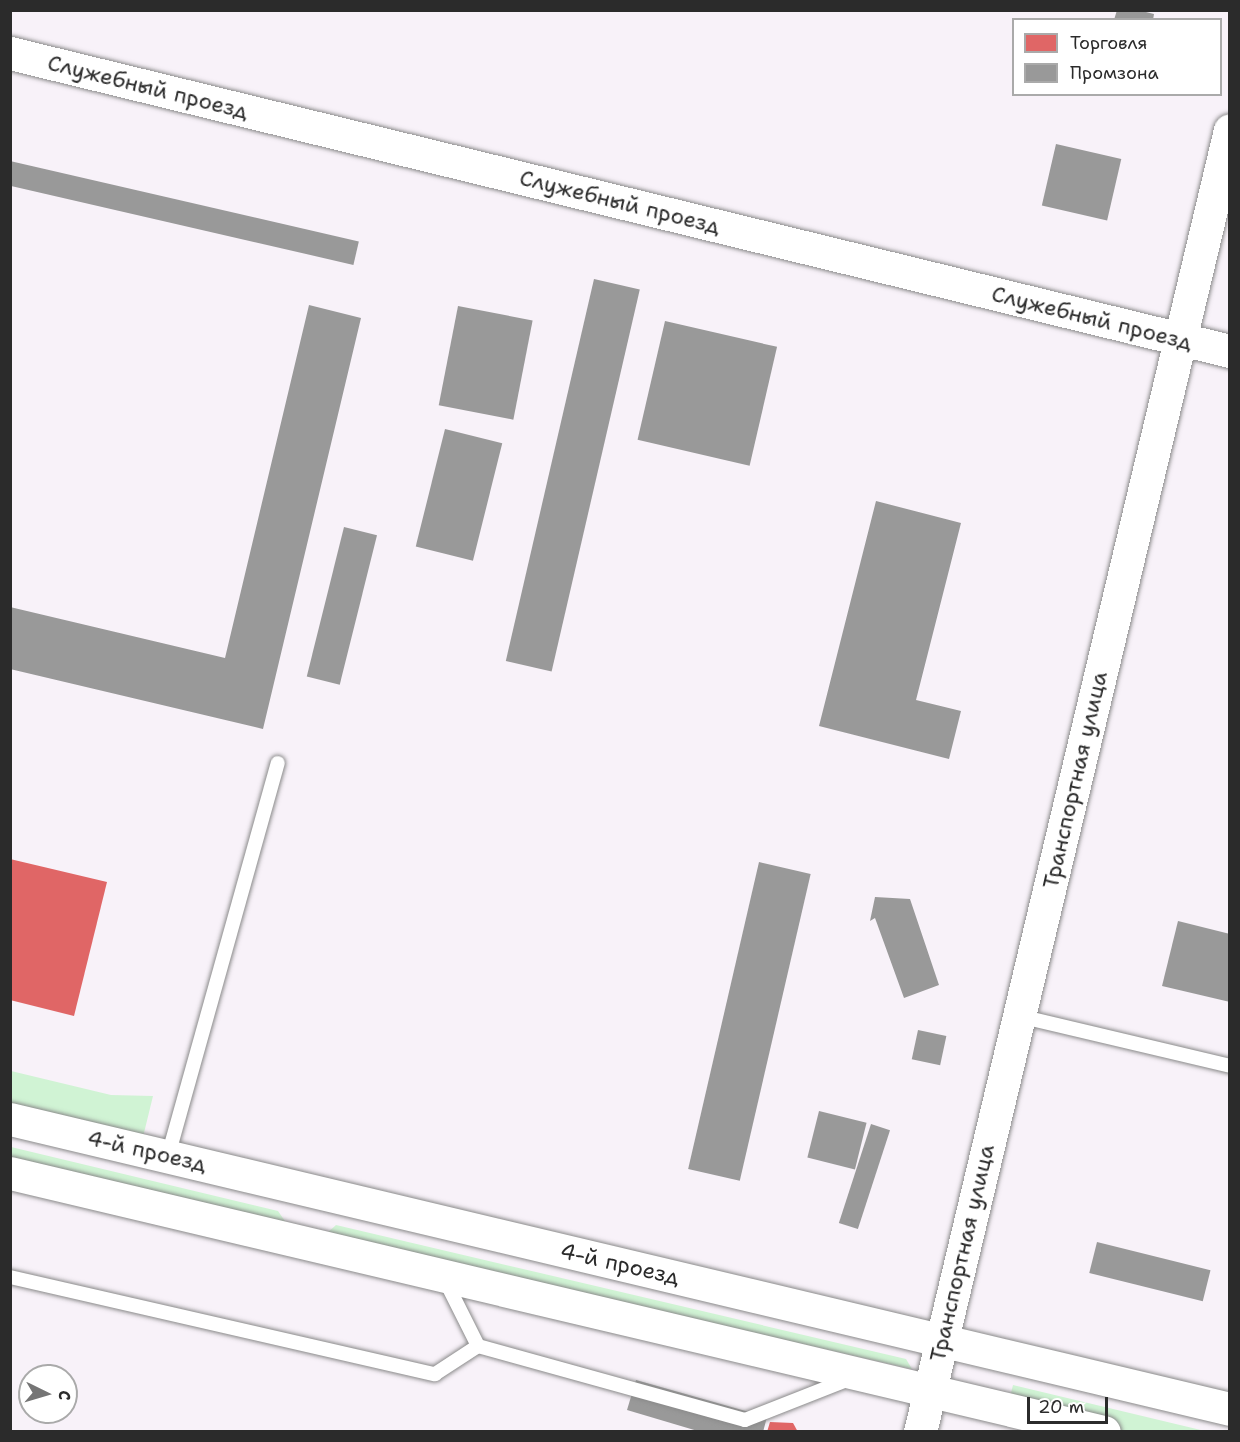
<!DOCTYPE html>
<html>
<head>
<meta charset="utf-8">
<style>
	body { margin:0 }
	#map { position:relative; width:1240px; height:1442px; overflow:hidden; background:#fff; font-family:"Shantell Sans",sans-serif }
	div>[style] { position:absolute }
	.built>* { inset:0; background:#f8f2f9 }
	.green>* { inset:0; background:#d0f3d4 }
	.shops>* { inset:0; background:#e06666 }
	.industry>* { inset:0; background:#999; transform-origin:0 0 }
	.roads { filter:drop-shadow(0 0 2px #8a8a8a) drop-shadow(0 0 2px #8a8a8a) }
	.service>* { height:14px; margin:-7px; padding:0 7px; transform-origin:7px; border-radius:7px; background:#fff }
	.tertiary>* { height:33px; margin:-16.5px; padding:0 16.5px; transform-origin:16.5px; border-radius:16.5px; background:#fff }
	.secondary>* { height:33px; margin:-16.5px; padding:0 16.5px; transform-origin:16.5px; border-radius:16.5px; background:#fff }
	span { translate:-50% -50%; white-space:nowrap; text-align:center; line-height:1.15; -webkit-text-stroke:6px #fff; paint-order:stroke }
	.street-label { font-size:22px; color:#2b2b2b }
	.frame { position:absolute; inset:0; border:12px solid #2b2b2b; pointer-events:none }
	.legend { position:absolute; left:1012px; top:18px; width:210px; height:78px; box-sizing:border-box; background:#fff; border:2px solid #aaa; margin:0; padding:8px 10px; list-style:none; font-size:18px; color:#2b2b2b }
	.legend li { display:flex; align-items:center; gap:12px; height:30px }
	.legend b { width:30px; border:2px solid #aaa }
	.north { position:absolute; left:18px; top:1364px; width:60px; height:60px; box-sizing:border-box; background:#fff; border:2px solid #aaa; border-radius:50%; rotate:95deg; font-size:16px; font-weight:700; line-height:24px; text-align:center; color:#2b2b2b }
	.north::after { content:''; display:block; margin:auto; width:21px; height:27px; background:#757575; clip-path:polygon(50% 0,100% 100%,50% 72%,0 100%) }
	.scale { position:absolute; left:1027px; top:1397px; width:81px; height:27px; box-sizing:border-box; border:3px solid #2b2b2b; border-top:0; padding-left:8px; font-size:18px; line-height:21px; white-space:nowrap; color:#2b2b2b; -webkit-text-stroke:4px #fff; paint-order:stroke }
</style>
</head>
<body>
<div id="map">
	<div class="built">
		<i style="clip-path:polygon(evenodd,11px 11px,1229px 11px,1229px 1431px,11px 1431px,11px 11px,1014px 20px,1220px 20px,1220px 94px,1014px 94px,1014px 20px,11px 11px,30px 1376px,66px 1376px,66px 1412px,30px 1412px,30px 1376px)"></i>
	</div>
	<div class="green">
		<i style="clip-path:polygon(11px 1071px,111px 1095px,153px 1096px,143px 1137px,11px 1115px)"></i>
		<i style="clip-path:polygon(11px 1147px,278px 1211px,287px 1224px,11px 1167px)"></i>
		<i style="clip-path:polygon(336px 1225px,906px 1359px,912px 1369px,325px 1235px)"></i>
		<i style="clip-path:polygon(1013px 1385px,1205px 1431px,1121px 1431px,1008px 1405px)"></i>
	</div>
	<div class="shops">
		<i style="clip-path:polygon(10px 859px,107px 882px,74px 1016px,10px 1000px)"></i>
		<i style="clip-path:polygon(770px 1422px,793px 1423px,798px 1432px,767px 1432px)"></i>
	</div>
	<div class="industry">
		<i style="clip-path:polygon(1117px 10px,1138px 10px,1154px 14px,1153px 20px,1114px 20px)"></i>
		<i style="left:1056px;top:144px;width:67px;height:63px;rotate:13deg"></i>
		<i style="left:10px;top:161px;width:358px;height:24px;rotate:13deg"></i>
		<i style="left:594px;top:279px;width:47px;height:392px;rotate:13deg"></i>
		<i style="clip-path:polygon(309px 305px,361px 318px,263px 729px,10px 669px,10px 607px,225px 658px)"></i>
		<i style="left:458px;top:306px;width:76px;height:101px;rotate:11deg"></i>
		<i style="left:665px;top:321px;width:115px;height:122px;rotate:13deg"></i>
		<i style="left:445px;top:429px;width:59px;height:121px;rotate:14deg"></i>
		<i style="clip-path:polygon(876px 501px,961px 523px,916px 700px,961px 711px,949px 759px,819px 726px)"></i>
		<i style="left:344px;top:527px;width:34px;height:154px;rotate:14deg"></i>
		<i style="left:759px;top:862px;width:53px;height:315px;rotate:13deg"></i>
		<i style="clip-path:polygon(875px 897px,910px 899px,939px 985px,904px 998px,875px 918px,870px 921px)"></i>
		<i style="clip-path:polygon(1178px 921px,1230px 934px,1230px 1002px,1162px 986px)"></i>
		<i style="left:918px;top:1030px;width:29px;height:30px;rotate:12deg"></i>
		<i style="left:819px;top:1111px;width:49px;height:48px;rotate:14deg"></i>
		<i style="left:871px;top:1124px;width:20px;height:104px;rotate:18deg"></i>
		<i style="left:1097px;top:1242px;width:117px;height:32px;rotate:14deg"></i>
		<i style="clip-path:polygon(636px 1380px,767px 1417px,763px 1432px,701px 1432px,627px 1410px)"></i>
	</div>
	<div class="roads">
		<div class="service">
			<i style="left:1019px;top:1016px;width:217px;rotate:13.3deg"></i>
			<i style="left:168px;top:1156px;width:408px;rotate:-74.4deg"></i>
			<i style="left:10px;top:1277px;width:436px;rotate:12.9deg"></i>
			<i style="left:435px;top:1374px;width:51px;rotate:-33.1deg"></i>
			<i style="left:445px;top:1280px;width:74px;rotate:63.4deg"></i>
			<i style="left:478px;top:1346px;width:277px;rotate:15.5deg"></i>
			<i style="left:745px;top:1420px;width:112px;rotate:-21.5deg"></i>
		</div>
		<div class="tertiary">
			<i style="left:10px;top:53px;width:1256px;rotate:13.73deg"></i>
			<i style="left:920px;top:1432px;width:1338px;rotate:-76.61deg"></i>
		</div>
		<div class="secondary">
			<i style="left:10px;top:1119px;width:1254px;rotate:13.37deg"></i>
			<i style="left:10px;top:1173px;width:1124px;rotate:13.32deg"></i>
		</div>
	</div>
	<div class="street-label">
		<span style="left:148px;top:87px;rotate:14deg">Служебный проезд</span>
		<span style="left:620px;top:202px;rotate:14deg">Служебный проезд</span>
		<span style="left:1092px;top:318px;rotate:14deg">Служебный проезд</span>
		<span style="left:1075px;top:780px;rotate:-77deg">Транспортная улица</span>
		<span style="left:147px;top:1151px;rotate:13deg">4-й проезд</span>
		<span style="left:962px;top:1253px;rotate:-77deg">Транспортная улица</span>
		<span style="left:620px;top:1264px;rotate:13deg">4-й проезд</span>
	</div>
	<div class="frame"></div>
	<ul class="legend">
	<li><b style="height:16px;background:#e06666"></b>Торговля</li>
	<li><b style="height:16px;background:#999"></b>Промзона</li>
	</ul>
	<div class="north">С</div>
	<div class="scale">20 m</div>
</div>
</body>
</html>
